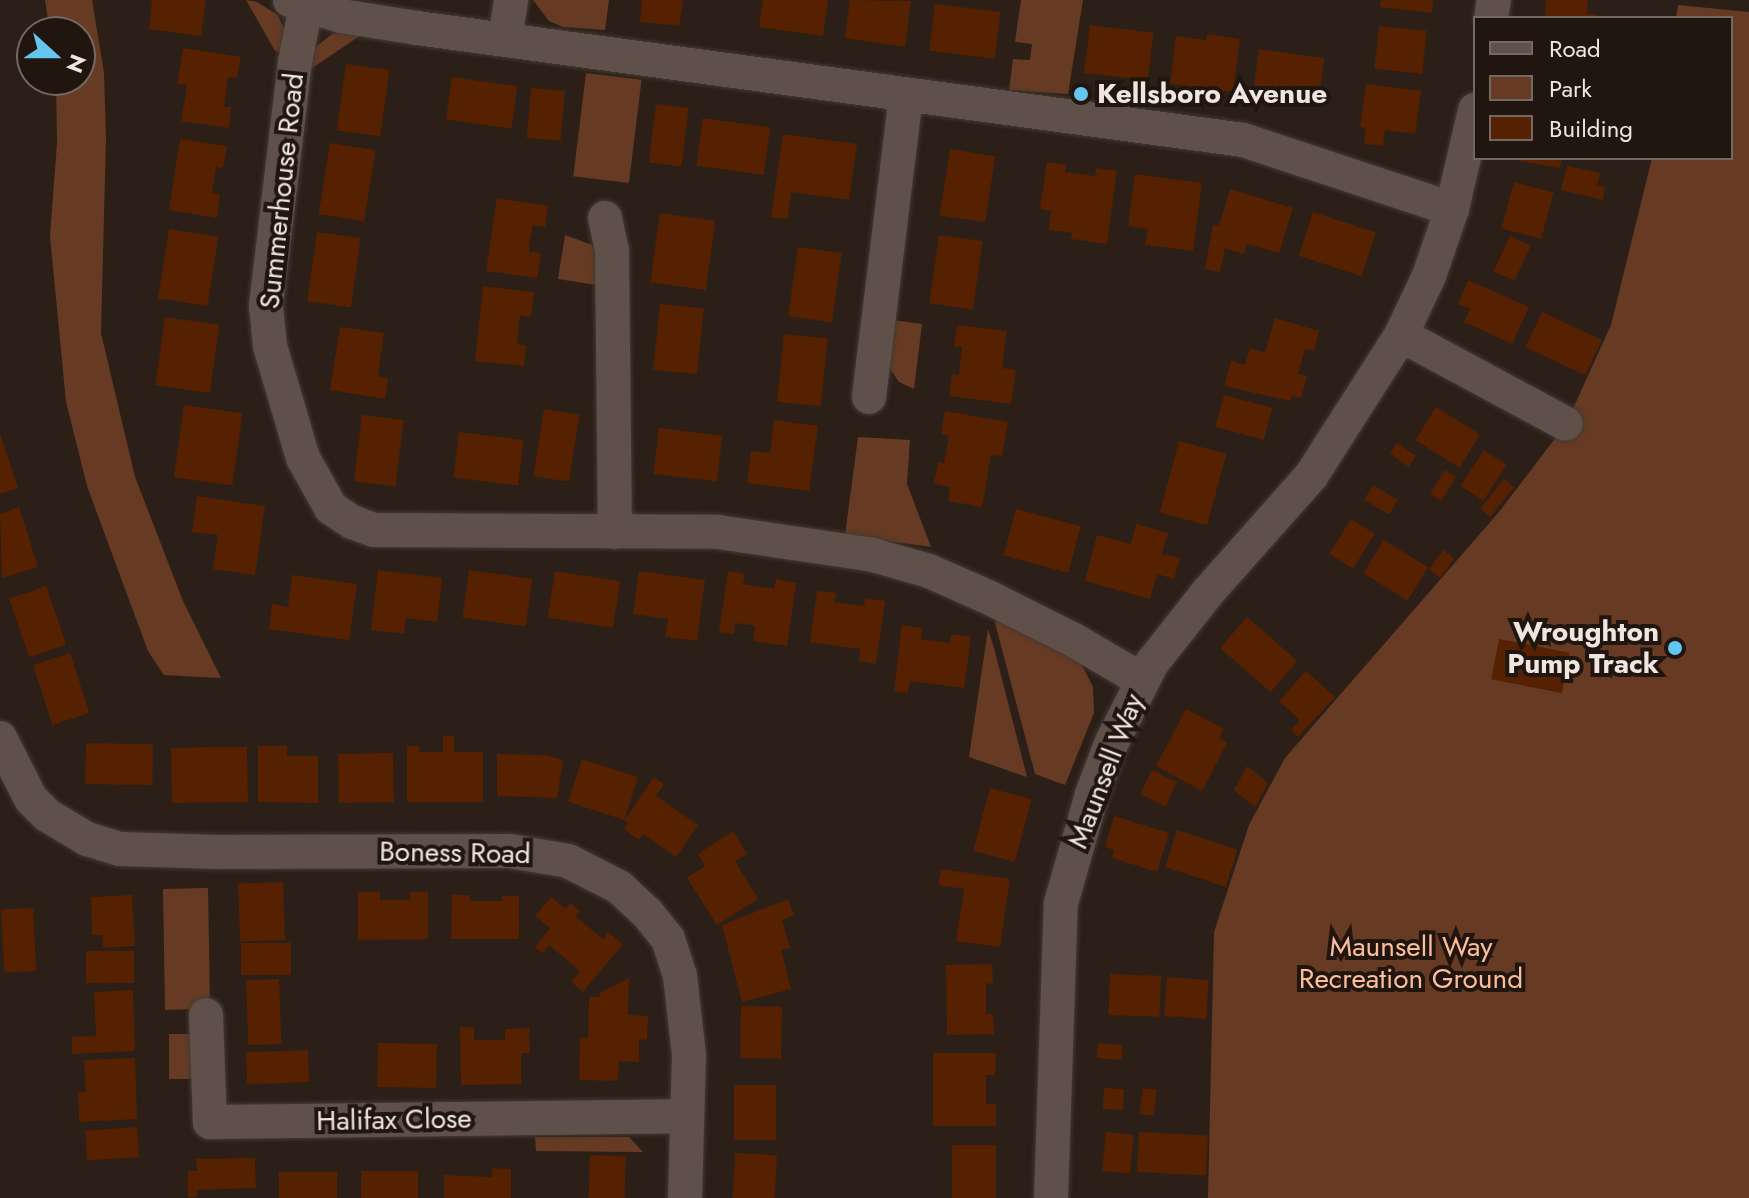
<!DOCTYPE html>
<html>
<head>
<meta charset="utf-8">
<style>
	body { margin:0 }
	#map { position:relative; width:1749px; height:1198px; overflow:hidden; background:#2b1f18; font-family:Jost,sans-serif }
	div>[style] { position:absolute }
	.green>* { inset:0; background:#673b23; transform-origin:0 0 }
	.building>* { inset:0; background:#562100; transform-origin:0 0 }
	.roads { filter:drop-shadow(0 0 2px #433935) drop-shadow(0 0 2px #433935) }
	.minor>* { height:34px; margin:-17px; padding:0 17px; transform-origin:17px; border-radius:17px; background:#5f5149 }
	.dots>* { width:22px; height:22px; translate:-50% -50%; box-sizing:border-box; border:4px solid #21150f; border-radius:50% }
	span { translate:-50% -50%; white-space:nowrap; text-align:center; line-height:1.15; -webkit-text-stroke:8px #21150f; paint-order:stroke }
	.poi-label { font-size:28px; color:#efe6e2; font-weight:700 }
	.left { translate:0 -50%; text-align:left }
	.right { translate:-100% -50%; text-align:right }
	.street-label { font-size:28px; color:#efe6e2 }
	.park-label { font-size:28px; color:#fcbd9c }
	.legend { position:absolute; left:1473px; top:16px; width:260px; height:144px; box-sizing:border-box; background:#21150f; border:2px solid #736963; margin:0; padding:10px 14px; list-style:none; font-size:24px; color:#efe6e2 }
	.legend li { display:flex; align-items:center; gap:16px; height:40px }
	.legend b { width:40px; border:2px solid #736963 }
	.north { position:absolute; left:16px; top:16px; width:80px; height:80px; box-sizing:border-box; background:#21150f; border:2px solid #736963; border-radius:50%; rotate:111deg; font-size:22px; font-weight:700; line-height:32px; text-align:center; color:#efe6e2 }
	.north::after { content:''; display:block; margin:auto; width:28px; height:36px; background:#64c5ee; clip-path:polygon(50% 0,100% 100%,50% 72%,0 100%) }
</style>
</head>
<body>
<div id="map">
	<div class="green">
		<i style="clip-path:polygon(45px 0,92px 0,104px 73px,106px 137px,101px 333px,135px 477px,183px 601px,221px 678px,164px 675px,148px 651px,87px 486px,66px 402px,50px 236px,57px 143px,56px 80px,80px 80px,80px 32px,50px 32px)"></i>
		<i style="clip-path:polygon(246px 0,257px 2px,278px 15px,285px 32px,285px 53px,275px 51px)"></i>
		<i style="clip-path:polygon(533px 0,609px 0,605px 30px,563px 27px,549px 21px)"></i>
		<i style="clip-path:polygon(1021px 0,1083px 0,1068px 94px,1009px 90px,1013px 59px,1030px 60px,1032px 44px,1015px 42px)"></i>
		<i style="clip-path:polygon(1678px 5px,1749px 12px,1749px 1198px,1208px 1198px,1214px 932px,1249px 825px,1285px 758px,1499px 512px,1566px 424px,1611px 325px,1652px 158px,1731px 158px,1731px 18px,1676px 18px)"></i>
		<i style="clip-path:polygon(341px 32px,361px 35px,302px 75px,313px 49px,332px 34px)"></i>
		<i style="left:586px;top:73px;width:56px;height:104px;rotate:7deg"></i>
		<i style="clip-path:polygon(565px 235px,592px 245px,597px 252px,603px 286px,558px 279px)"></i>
		<i style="clip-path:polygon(892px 320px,922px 324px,914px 389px,899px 382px,889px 367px)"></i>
		<i style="clip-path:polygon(858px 437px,910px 440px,907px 484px,931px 547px,845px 535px)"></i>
		<i style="clip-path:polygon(998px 612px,1070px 655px,1082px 665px,1093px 687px,1094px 713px,1065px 785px,1035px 774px,995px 623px)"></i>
		<i style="clip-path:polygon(988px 629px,994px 648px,1027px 777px,969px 757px)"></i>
		<i style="clip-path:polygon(208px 888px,210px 1002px,195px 1002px,194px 1009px,165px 1010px,163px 889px)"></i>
		<i style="left:169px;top:1034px;width:23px;height:45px"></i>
		<i style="clip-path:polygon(535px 1137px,629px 1137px,643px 1152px,536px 1151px)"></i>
	</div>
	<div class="building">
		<i style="clip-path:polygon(152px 0,206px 0,201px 36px,149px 29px)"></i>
		<i style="clip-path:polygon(642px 0,683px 0,679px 26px,640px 22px)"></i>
		<i style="clip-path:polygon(763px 0,828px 0,823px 36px,759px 27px)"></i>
		<i style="clip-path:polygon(850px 0,911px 1px,905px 47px,845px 38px)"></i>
		<i style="clip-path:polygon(1381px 0,1433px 0,1432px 13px,1380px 7px)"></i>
		<i style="clip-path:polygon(1546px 0,1588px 0,1587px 14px,1598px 15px,1597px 18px,1545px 18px)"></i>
		<i style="left:935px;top:4px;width:66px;height:47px;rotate:7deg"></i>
		<i style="left:1090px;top:25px;width:64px;height:48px;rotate:7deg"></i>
		<i style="left:1379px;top:26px;width:48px;height:43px;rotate:6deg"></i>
		<i style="clip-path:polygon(1207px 34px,1240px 39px,1233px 92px,1170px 84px,1176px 36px,1206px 40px)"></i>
		<i style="clip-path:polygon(183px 48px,241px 57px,237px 78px,228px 77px,224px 107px,231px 107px,229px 128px,181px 121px,187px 85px,177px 84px)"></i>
		<i style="left:1259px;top:49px;width:66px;height:46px;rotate:8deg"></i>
		<i style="left:346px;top:64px;width:44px;height:67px;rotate:8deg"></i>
		<i style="left:452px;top:77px;width:66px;height:43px;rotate:8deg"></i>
		<i style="clip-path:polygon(1366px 84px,1421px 91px,1415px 134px,1385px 130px,1383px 146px,1364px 144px,1366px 128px,1360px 127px)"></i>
		<i style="left:531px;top:88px;width:34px;height:50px;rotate:5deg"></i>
		<i style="left:656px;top:104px;width:33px;height:59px;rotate:7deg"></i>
		<i style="left:703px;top:118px;width:68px;height:48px;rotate:8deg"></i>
		<i style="clip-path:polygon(783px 134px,857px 144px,849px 200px,791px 192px,788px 219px,771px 217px)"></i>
		<i style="clip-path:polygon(180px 139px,227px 146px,223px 168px,216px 167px,212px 193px,220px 194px,217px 218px,169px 210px)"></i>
		<i style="left:330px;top:143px;width:46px;height:72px;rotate:9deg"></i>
		<i style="left:950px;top:149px;width:46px;height:67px;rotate:9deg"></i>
		<i style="clip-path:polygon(1520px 158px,1562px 158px,1560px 168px,1519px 161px)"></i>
		<i style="clip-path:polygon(1047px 162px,1066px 165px,1065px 172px,1095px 176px,1096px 168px,1117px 171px,1107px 244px,1071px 239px,1072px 233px,1049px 230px,1051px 211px,1040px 209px)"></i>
		<i style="clip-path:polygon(1567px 166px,1600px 173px,1597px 185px,1605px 187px,1603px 200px,1561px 190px)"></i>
		<i style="clip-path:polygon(1135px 174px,1202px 183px,1193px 251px,1145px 245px,1148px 229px,1128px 226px)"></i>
		<i style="left:1514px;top:182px;width:41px;height:48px;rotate:15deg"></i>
		<i style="clip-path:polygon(1230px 189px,1293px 208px,1279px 253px,1247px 244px,1244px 254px,1225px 248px,1220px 272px,1205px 269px,1213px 225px,1219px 226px)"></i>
		<i style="clip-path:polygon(497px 198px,548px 206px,545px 227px,533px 225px,530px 239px,529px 252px,541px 253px,537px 278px,486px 271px)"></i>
		<i style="left:1313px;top:212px;width:66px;height:46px;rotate:18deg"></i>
		<i style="left:660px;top:213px;width:56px;height:70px;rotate:8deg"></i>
		<i style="left:169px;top:229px;width:50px;height:70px;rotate:9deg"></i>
		<i style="left:317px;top:232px;width:44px;height:70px;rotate:8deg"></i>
		<i style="left:939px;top:235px;width:44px;height:69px;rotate:8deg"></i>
		<i style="left:1510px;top:236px;width:23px;height:39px;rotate:25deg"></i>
		<i style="left:798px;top:247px;width:44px;height:70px;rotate:8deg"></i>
		<i style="clip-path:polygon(1468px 280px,1529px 307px,1512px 344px,1464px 322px,1470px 309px,1458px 304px)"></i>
		<i style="clip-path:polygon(483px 286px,534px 292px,531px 317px,520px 315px,517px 344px,526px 345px,524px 366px,475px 361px)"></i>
		<i style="left:660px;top:304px;width:44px;height:66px;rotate:6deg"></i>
		<i style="left:1542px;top:312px;width:66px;height:39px;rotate:25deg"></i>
		<i style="left:165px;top:317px;width:55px;height:69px;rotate:8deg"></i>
		<i style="clip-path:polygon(1275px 318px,1319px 331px,1314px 351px,1305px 349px,1298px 374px,1307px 376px,1301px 398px,1292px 396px,1290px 401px,1224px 386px,1231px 361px,1245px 365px,1250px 348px,1265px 353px)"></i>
		<i style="clip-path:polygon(957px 325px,1007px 331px,1002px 368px,1016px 370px,1011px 404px,949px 396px,952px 374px,959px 375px,962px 347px,954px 346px)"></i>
		<i style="clip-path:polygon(340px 327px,384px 333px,378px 376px,388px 378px,385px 399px,330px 390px)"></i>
		<i style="left:784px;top:334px;width:44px;height:68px;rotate:6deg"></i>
		<i style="left:1224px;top:395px;width:50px;height:33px;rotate:15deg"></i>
		<i style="left:184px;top:405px;width:59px;height:73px;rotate:8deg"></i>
		<i style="left:1436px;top:407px;width:52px;height:39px;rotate:32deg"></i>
		<i style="left:544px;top:409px;width:36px;height:68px;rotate:9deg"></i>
		<i style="clip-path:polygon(945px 411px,1008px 422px,1002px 456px,991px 455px,982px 507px,948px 501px,950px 487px,934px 484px,938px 462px,944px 463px,949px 436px,941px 434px)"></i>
		<i style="left:362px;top:415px;width:42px;height:67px;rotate:7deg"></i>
		<i style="clip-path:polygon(774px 420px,818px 426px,809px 491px,747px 483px,751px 451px,770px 453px)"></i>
		<i style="left:659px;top:428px;width:64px;height:46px;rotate:7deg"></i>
		<i style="left:459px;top:432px;width:65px;height:46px;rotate:7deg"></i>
		<i style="clip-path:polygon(0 434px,18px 488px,0 494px)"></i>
		<i style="left:1179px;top:441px;width:49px;height:74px;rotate:15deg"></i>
		<i style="left:1397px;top:443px;width:23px;height:13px;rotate:34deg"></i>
		<i style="left:1484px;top:450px;width:27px;height:43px;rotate:33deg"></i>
		<i style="left:1445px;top:470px;width:13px;height:28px;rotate:32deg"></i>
		<i style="left:1504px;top:479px;width:13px;height:38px;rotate:39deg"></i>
		<i style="left:1373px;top:485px;width:29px;height:17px;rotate:31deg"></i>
		<i style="clip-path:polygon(197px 496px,265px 506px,255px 575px,213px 569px,218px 535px,192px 532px)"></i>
		<i style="clip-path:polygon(19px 507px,38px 567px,2px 578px,0 514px)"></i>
		<i style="left:1016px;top:509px;width:67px;height:48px;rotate:15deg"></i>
		<i style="left:1351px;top:519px;width:28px;height:41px;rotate:32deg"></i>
		<i style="clip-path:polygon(1136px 524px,1168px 533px,1162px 554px,1180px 558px,1174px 579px,1157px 574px,1150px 599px,1085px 581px,1097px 535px,1131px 544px)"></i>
		<i style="left:1384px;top:540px;width:52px;height:39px;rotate:32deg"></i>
		<i style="left:1443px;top:550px;width:14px;height:24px;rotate:36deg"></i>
		<i style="clip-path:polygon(378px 570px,442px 578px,437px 622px,406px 618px,404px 634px,371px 630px)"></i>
		<i style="left:469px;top:570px;width:64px;height:48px;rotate:8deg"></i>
		<i style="left:555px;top:571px;width:66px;height:47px;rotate:9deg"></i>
		<i style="clip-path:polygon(639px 571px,705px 580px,697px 641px,665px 637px,668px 619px,633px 614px)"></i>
		<i style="clip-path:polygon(728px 571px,745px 574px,743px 584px,774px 589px,776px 579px,796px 583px,787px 646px,753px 641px,755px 626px,735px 623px,734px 634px,719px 632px)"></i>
		<i style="clip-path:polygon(292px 575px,357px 584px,349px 640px,269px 629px,272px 604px,288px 607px)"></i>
		<i style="left:46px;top:586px;width:62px;height:39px;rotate:71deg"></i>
		<i style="clip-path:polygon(817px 591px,836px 593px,834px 602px,864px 606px,865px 598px,885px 601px,876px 664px,859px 661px,860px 649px,810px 642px)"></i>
		<i style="left:1247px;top:617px;width:67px;height:41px;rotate:41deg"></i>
		<i style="clip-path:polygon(902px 625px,922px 628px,921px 639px,950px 643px,951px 634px,971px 637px,964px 688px,910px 681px,908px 693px,894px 691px)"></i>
		<i style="left:1499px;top:639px;width:72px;height:41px;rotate:11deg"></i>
		<i style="left:70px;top:653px;width:63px;height:39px;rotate:72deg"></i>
		<i style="clip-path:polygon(1306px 671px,1335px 697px,1298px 737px,1291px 730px,1300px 720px,1279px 701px)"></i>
		<i style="clip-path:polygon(1186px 709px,1224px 729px,1219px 738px,1227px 743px,1202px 791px,1156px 766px)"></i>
		<i style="clip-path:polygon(443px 736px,454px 736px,454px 752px,483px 752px,483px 802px,407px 802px,407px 746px,419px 746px,419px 752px,443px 752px)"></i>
		<i style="left:86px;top:743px;width:67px;height:41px;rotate:1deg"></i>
		<i style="clip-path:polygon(258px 746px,287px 746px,287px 756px,318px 756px,318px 803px,258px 802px)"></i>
		<i style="clip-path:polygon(208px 747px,247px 747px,248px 802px,172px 803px,171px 748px)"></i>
		<i style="left:393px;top:753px;width:49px;height:55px;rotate:89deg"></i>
		<i style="clip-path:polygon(497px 754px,546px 755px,563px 760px,557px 798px,497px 796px)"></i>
		<i style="left:582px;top:759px;width:59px;height:45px;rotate:18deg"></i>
		<i style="clip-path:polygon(1247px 766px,1268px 783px,1255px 807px,1234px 790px)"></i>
		<i style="left:1152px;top:770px;width:28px;height:27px;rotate:26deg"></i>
		<i style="clip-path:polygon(654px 777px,664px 784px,656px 796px,698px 825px,676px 857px,643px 834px,639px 840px,624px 829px,628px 823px,624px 821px)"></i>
		<i style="left:990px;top:788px;width:43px;height:65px;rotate:15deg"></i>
		<i style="clip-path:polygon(1114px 816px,1169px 833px,1157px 872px,1112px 858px,1114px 850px,1105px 847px)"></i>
		<i style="left:1177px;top:830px;width:64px;height:39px;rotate:18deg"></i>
		<i style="clip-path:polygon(733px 831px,747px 854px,735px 861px,758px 899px,717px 925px,687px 878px,705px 866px,698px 854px)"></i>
		<i style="clip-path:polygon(941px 869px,1010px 879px,1000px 947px,956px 941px,964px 889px,938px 885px)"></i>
		<i style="left:283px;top:882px;width:58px;height:45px;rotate:88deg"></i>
		<i style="clip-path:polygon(358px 892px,380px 892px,380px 900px,410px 900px,410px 892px,428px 892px,428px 939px,358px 940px)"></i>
		<i style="clip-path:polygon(132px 895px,135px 946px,103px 948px,102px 935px,92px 935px,91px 897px)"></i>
		<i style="clip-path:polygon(452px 895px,470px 895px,470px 901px,502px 901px,502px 896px,519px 896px,519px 939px,451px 939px)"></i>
		<i style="clip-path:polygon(551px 897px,566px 909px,570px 903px,580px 911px,575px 916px,603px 939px,608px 932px,623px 944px,583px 992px,571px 982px,580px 971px,549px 945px,543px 953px,535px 947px,550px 928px,535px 916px)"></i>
		<i style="clip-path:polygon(788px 899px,794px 915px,782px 920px,790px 948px,781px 950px,791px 989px,742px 1002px,722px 925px)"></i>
		<i style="left:33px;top:908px;width:63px;height:32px;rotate:87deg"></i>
		<i style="left:291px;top:943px;width:32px;height:50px;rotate:90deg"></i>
		<i style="left:86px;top:951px;width:48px;height:32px"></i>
		<i style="clip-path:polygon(992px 964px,993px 983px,986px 984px,986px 1014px,993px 1014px,994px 1034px,947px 1035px,946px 965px)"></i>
		<i style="left:1110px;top:974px;width:51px;height:41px;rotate:2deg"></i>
		<i style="left:1167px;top:977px;width:42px;height:39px;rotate:4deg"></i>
		<i style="clip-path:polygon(629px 978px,628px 1015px,648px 1016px,647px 1040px,639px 1039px,639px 1062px,619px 1061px,618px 1081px,579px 1080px,580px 1038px,588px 1038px,589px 997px,600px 997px,600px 993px)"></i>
		<i style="left:279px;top:979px;width:65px;height:33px;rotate:88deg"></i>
		<i style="clip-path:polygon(133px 990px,135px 1051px,72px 1054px,72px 1037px,96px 1036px,94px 992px)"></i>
		<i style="left:741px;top:1006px;width:41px;height:52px;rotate:1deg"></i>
		<i style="clip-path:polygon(460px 1027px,474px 1027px,474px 1040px,505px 1040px,505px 1029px,529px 1028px,530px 1053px,521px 1053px,521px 1084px,461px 1085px)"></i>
		<i style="left:378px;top:1043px;width:59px;height:44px;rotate:1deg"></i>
		<i style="left:1098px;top:1043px;width:25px;height:15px;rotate:5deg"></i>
		<i style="left:308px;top:1050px;width:32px;height:62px;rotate:88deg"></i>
		<i style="clip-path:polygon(933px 1053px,996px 1053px,995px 1075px,986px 1075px,986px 1104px,996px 1104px,996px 1126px,933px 1126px)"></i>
		<i style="clip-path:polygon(135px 1058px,137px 1119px,79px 1122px,78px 1092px,86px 1092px,84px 1060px)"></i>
		<i style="left:734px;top:1085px;width:42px;height:55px"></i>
		<i style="left:1104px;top:1088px;width:20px;height:21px;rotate:3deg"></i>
		<i style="left:1143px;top:1088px;width:14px;height:26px;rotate:8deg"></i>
		<i style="left:137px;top:1127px;width:30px;height:52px;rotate:86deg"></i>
		<i style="left:1106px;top:1132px;width:28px;height:39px;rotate:6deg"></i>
		<i style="left:1139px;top:1132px;width:69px;height:40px;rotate:3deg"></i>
		<i style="left:952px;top:1145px;width:44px;height:53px"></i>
		<i style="left:735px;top:1153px;width:42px;height:45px;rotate:3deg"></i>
		<i style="left:590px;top:1155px;width:36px;height:43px;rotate:2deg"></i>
		<i style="clip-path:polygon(255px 1158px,256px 1188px,197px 1190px,197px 1197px,188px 1197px,188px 1171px,197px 1171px,196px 1159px)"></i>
		<i style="clip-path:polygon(492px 1168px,511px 1169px,511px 1198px,444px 1198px,444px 1175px,492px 1177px)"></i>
		<i style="left:361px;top:1171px;width:57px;height:27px"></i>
		<i style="left:279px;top:1172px;width:58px;height:26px"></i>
	</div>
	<div class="roads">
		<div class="minor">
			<i style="left:290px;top:0;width:53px;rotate:17.4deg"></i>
			<i style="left:341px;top:16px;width:77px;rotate:9deg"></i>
			<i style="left:417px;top:28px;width:834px;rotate:7.72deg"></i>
			<i style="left:1243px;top:140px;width:220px;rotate:18.3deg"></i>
			<i style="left:306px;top:6px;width:57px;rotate:101.1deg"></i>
			<i style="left:295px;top:62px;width:246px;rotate:96.8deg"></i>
			<i style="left:266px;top:306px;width:40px;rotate:84.3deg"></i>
			<i style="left:270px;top:346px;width:117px;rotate:73.6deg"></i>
			<i style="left:303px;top:458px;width:57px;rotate:60.8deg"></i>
			<i style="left:331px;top:508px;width:25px;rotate:34deg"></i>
			<i style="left:352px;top:522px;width:23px;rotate:20deg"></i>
			<i style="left:374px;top:530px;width:344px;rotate:0.3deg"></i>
			<i style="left:718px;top:532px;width:157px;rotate:8.4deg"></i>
			<i style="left:873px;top:555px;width:58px;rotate:15.9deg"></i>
			<i style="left:929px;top:571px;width:64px;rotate:23.8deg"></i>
			<i style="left:988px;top:597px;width:94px;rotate:26.6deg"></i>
			<i style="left:1072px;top:639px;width:81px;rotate:30.4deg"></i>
			<i style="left:1491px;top:18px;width:18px;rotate:-81deg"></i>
			<i style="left:505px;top:39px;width:39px;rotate:-81deg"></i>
			<i style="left:605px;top:218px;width:33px;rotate:78deg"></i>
			<i style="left:612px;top:250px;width:282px;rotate:89.4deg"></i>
			<i style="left:1401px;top:335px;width:187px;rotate:28.3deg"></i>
			<i style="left:869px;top:397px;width:303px;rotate:-83deg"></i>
			<i style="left:0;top:738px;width:68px;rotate:63.1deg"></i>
			<i style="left:31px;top:799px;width:23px;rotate:45deg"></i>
			<i style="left:47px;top:815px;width:47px;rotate:31deg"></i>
			<i style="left:87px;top:839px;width:34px;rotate:17deg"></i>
			<i style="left:120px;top:849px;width:98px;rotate:1.8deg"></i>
			<i style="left:218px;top:852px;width:292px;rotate:-0.2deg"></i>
			<i style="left:510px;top:851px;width:59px;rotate:9.8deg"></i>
			<i style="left:568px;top:861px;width:57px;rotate:27deg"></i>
			<i style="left:619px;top:887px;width:38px;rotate:43deg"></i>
			<i style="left:647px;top:913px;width:33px;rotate:51deg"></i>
			<i style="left:668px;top:939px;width:39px;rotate:72deg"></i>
			<i style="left:680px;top:976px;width:80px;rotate:83.5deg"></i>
			<i style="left:689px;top:1055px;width:143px;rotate:91.6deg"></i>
			<i style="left:206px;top:1015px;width:107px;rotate:87.9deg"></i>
			<i style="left:210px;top:1122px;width:476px;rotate:-0.7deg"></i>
			<i style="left:1051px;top:1198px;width:295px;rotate:-88.1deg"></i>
			<i style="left:1061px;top:903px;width:113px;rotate:-74.1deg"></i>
			<i style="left:1092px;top:794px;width:53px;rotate:-69.2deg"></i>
			<i style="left:1111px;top:744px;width:91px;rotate:-63.2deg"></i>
			<i style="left:1152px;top:663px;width:90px;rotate:-51.7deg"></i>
			<i style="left:1208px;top:592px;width:155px;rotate:-48.4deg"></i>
			<i style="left:1311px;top:476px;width:167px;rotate:-57.4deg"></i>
			<i style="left:1401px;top:335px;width:65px;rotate:-64.6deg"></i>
			<i style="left:1429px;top:276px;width:71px;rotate:-71.1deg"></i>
			<i style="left:1452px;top:209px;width:102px;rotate:-76.9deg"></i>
		</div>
	</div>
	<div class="dots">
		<i style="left:1081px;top:94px;background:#64c5ee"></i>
		<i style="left:1675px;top:648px;background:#64c5ee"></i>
	</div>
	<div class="poi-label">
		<span class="left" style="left:1097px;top:94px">Kellsboro Avenue</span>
		<span class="right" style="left:1659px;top:648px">Wroughton<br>Pump Track</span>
	</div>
	<div class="street-label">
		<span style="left:282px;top:191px;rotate:-84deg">Summerhouse Road</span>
		<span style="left:1106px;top:771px;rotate:-69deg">Maunsell Way</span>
		<span style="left:455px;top:853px;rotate:1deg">Boness Road</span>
		<span style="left:394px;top:1120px;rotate:-1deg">Halifax Close</span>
	</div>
	<div class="park-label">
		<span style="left:1411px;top:963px">Maunsell Way<br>Recreation Ground</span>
	</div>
	<ul class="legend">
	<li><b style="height:10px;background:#5f5149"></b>Road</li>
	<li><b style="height:22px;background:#673b23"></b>Park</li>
	<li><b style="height:22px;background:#562100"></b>Building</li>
	</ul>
	<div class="north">N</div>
</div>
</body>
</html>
